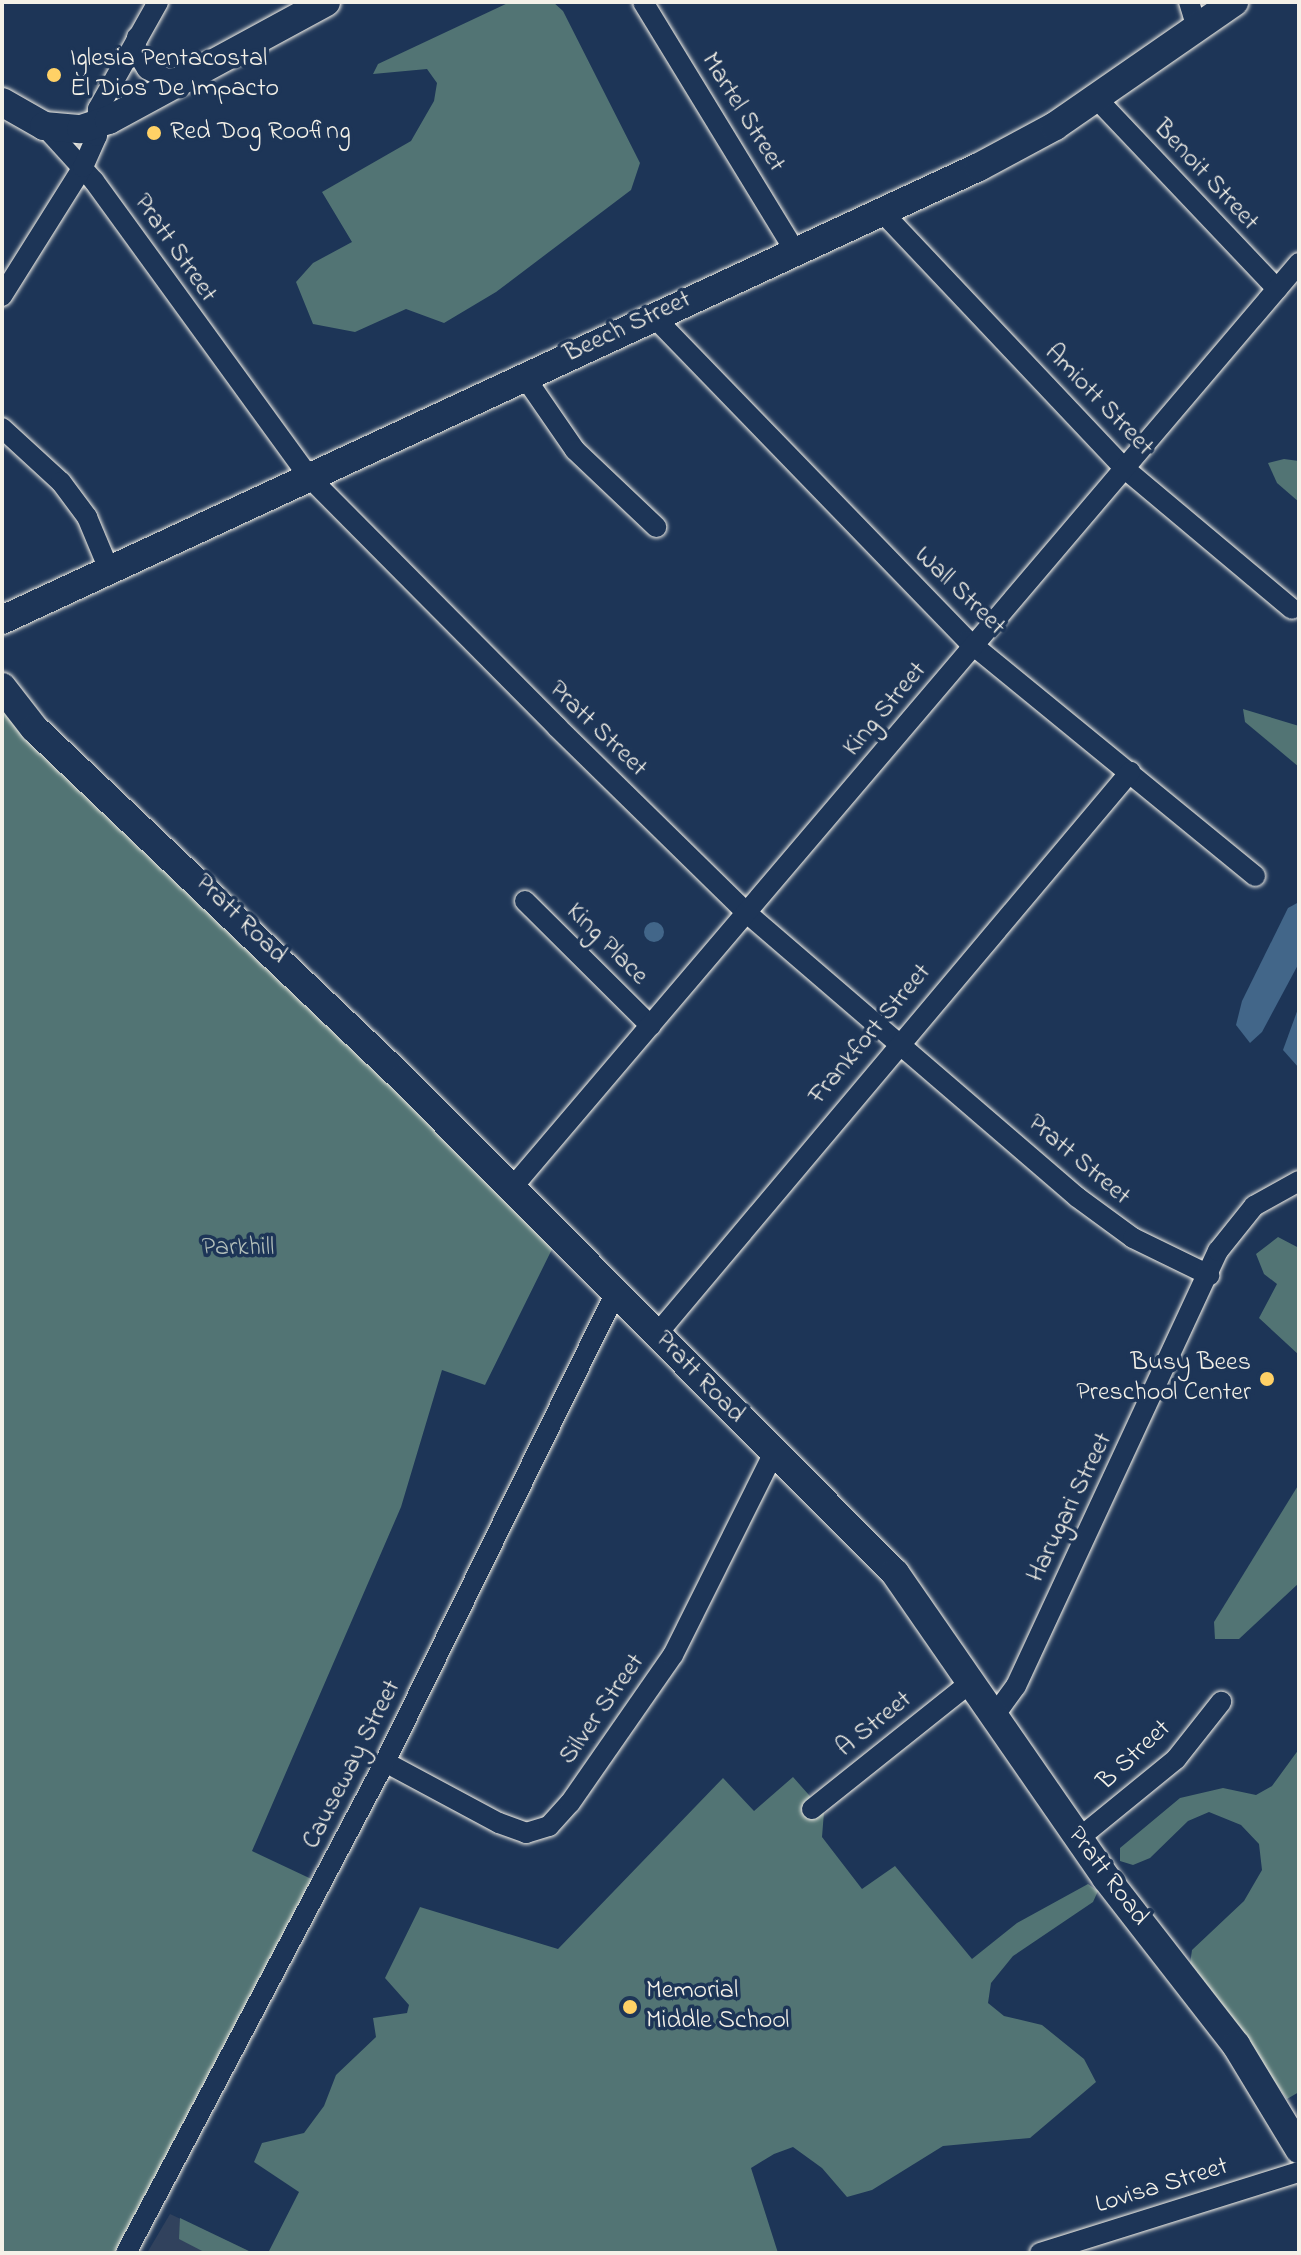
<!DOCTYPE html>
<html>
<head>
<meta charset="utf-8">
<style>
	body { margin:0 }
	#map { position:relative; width:1301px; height:2255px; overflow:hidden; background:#1d3557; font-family:"Indie Flower",sans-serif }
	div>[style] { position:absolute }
	.built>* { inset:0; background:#31425d }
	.green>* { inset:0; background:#527474 }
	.water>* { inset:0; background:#426689 }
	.round { border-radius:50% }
	.roads { filter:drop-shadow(0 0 2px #f4f1e8) drop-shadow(0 0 2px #f4f1e8) }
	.street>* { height:20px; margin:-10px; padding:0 10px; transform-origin:10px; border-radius:10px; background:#1d3557 }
	.secondary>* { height:28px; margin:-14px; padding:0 14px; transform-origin:14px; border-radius:14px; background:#1d3557 }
	.dots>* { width:22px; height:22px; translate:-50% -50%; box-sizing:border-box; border:4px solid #1d3557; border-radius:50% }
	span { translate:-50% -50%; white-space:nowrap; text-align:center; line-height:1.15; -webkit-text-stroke:7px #1d3557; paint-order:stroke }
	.poi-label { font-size:26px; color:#f4f1e8 }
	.left { translate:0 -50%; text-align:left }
	.right { translate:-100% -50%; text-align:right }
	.street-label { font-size:26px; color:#f4f1e8 }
	.park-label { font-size:26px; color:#b3bfba }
	.frame { position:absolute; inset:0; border:4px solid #f4f1e8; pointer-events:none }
</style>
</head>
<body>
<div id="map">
	<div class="built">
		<i style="clip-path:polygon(170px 2214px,253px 2253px,147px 2253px)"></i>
	</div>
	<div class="green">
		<i style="clip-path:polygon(510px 2px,553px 2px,563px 11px,640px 163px,631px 190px,496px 292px,444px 323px,406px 309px,355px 332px,313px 324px,296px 282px,313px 263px,352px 242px,322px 192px,411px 141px,434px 101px,437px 83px,427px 69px,373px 74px,378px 64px)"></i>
		<i style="clip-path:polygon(1284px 459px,1299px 461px,1299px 502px,1277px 483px,1268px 463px)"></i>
		<i style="clip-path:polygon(2px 687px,558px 1237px,485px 1385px,442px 1370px,401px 1507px,252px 1851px,322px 1884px,126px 2253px,2px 2253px)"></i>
		<i style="clip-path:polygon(1243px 709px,1299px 726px,1299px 767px,1245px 722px)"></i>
		<i style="clip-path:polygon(1278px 1237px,1299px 1248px,1299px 1355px,1259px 1318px,1277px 1284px,1264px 1274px,1256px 1254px)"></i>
		<i style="clip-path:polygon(1299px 1484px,1299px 1583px,1239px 1639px,1215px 1639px,1214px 1622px)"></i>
		<i style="clip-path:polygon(1299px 1749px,1299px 2092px,1287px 2099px,1190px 1964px,1192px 1950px,1244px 1901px,1262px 1870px,1259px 1844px,1241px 1825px,1209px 1812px,1188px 1821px,1150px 1858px,1133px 1865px,1120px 1861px,1120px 1848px,1180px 1798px,1223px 1788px,1256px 1795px,1272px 1786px)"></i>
		<i style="clip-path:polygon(793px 1777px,824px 1812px,822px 1837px,862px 1889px,895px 1866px,972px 1959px,1017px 1923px,1088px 1884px,1098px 1891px,1093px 1902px,1013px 1956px,991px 1983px,988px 2003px,1004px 2016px,1042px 2025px,1084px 2059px,1096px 2082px,1030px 2138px,943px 2146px,872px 2190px,847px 2197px,822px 2168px,793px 2147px,774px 2154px,751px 2168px,778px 2253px,268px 2253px,299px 2192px,254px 2162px,262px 2143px,304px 2133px,324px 2106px,336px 2075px,376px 2037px,373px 2018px,407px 2013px,409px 2005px,385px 1978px,420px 1907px,558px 1949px,723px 1778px,754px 1811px)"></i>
		<i style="clip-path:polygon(180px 2218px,253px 2253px,206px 2253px,179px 2239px)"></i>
	</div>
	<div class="water">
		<i style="clip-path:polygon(1299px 902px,1299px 963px,1262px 1032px,1250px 1043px,1236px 1025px,1242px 1001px,1288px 908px)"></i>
		<i class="round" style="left:644px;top:922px;width:20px;height:20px"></i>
		<i style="clip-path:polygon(1299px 1006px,1299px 1068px,1283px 1050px)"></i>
	</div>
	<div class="roads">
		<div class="street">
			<i style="left:643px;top:2px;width:294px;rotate:58.6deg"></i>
			<i style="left:1189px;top:2px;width:27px;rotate:73deg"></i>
			<i style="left:137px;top:37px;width:12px;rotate:99deg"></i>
			<i style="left:135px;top:49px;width:23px;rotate:59deg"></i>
			<i style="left:147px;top:69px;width:22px;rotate:27deg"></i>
			<i style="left:167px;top:79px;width:17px;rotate:-7deg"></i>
			<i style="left:1096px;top:98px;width:263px;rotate:46.5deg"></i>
			<i style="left:44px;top:126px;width:74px;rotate:47.7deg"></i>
			<i style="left:94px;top:181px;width:367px;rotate:54deg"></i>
			<i style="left:310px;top:478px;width:351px;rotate:45.2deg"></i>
			<i style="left:557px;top:727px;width:267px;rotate:44.4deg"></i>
			<i style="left:748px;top:914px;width:434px;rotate:40.7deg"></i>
			<i style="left:1077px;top:1197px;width:69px;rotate:36.2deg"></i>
			<i style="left:1133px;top:1238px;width:85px;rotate:26deg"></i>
			<i style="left:883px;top:213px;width:351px;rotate:46.6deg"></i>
			<i style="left:1124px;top:468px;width:219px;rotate:40deg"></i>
			<i style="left:2px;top:296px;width:152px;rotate:-57.9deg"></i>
			<i style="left:83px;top:167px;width:34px;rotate:-66deg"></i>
			<i style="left:97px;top:136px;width:27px;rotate:-88deg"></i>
			<i style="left:98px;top:109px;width:123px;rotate:-60.7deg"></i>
			<i style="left:653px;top:316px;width:453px;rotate:45.9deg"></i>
			<i style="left:968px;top:641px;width:371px;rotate:39.3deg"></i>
			<i style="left:524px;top:376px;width:90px;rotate:55.4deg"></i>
			<i style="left:575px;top:450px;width:112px;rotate:43.5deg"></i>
			<i style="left:2px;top:428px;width:80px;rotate:42.5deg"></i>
			<i style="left:61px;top:482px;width:44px;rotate:53.4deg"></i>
			<i style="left:87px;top:517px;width:60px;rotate:67.3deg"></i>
			<i style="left:525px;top:901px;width:177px;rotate:44.8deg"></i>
			<i style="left:511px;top:1189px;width:1216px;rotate:-49.6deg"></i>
			<i style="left:657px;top:1334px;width:735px;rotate:-49.91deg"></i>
			<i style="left:994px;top:1716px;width:37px;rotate:-54deg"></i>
			<i style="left:1016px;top:1686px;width:480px;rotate:-65.1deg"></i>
			<i style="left:1218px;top:1251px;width:58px;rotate:-51.3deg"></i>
			<i style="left:1254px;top:1206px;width:51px;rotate:-29.1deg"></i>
			<i style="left:385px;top:1762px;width:129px;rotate:28.2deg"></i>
			<i style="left:499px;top:1823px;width:29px;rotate:20deg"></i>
			<i style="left:526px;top:1833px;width:24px;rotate:-17deg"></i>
			<i style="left:549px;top:1826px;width:31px;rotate:-48deg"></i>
			<i style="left:570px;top:1803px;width:180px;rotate:-55.2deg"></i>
			<i style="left:673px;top:1655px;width:225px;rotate:-63.5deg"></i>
			<i style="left:812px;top:1809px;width:203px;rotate:-38.6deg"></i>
			<i style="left:1078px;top:1839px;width:127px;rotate:-39.2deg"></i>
			<i style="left:1176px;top:1759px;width:73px;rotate:-51.7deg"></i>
			<i style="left:126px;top:2253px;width:555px;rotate:-62.19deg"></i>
			<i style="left:385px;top:1762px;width:521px;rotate:-63.83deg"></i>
			<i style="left:1040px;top:2253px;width:271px;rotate:-17.4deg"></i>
		</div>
		<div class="secondary">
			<i style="left:2px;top:102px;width:48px;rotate:29.7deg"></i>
			<i style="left:44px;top:126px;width:37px;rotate:5deg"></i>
			<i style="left:81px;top:129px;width:29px;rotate:-18deg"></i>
			<i style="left:109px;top:120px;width:247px;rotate:-28.5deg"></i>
			<i style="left:2px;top:620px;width:1077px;rotate:-24.88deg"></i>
			<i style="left:979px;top:167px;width:86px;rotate:-28.3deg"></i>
			<i style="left:1055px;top:126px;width:218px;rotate:-34.7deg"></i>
			<i style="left:2px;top:687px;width:52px;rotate:52deg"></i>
			<i style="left:34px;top:728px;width:508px;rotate:43.56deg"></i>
			<i style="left:402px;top:1078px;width:699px;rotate:45.12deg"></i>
			<i style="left:895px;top:1573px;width:371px;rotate:55.3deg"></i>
			<i style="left:1106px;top:1878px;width:212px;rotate:52.1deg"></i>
			<i style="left:1236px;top:2045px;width:122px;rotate:58.8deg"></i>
		</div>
	</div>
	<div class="dots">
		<i style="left:54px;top:75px;background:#ffd166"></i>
		<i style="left:154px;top:133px;background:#ffd166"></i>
		<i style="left:1267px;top:1379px;background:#ffd166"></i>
		<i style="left:630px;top:2007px;background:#ffd166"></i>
	</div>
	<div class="poi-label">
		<span class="left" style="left:70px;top:75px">Iglesia Pentacostal<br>El Dios De Impacto</span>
		<span class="left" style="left:170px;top:133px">Red Dog Roofing</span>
		<span class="right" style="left:1251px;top:1379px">Busy Bees<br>Preschool Center</span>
		<span class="left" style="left:646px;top:2007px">Memorial<br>Middle School</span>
	</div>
	<div class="street-label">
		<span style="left:742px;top:113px;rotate:58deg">Martel Street</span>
		<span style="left:1205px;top:176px;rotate:47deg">Benoit Street</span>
		<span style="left:174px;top:249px;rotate:55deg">Pratt Street</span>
		<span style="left:628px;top:328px;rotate:-25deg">Beech Street</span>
		<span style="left:1098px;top:401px;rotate:46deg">Amiott Street</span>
		<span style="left:959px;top:592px;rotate:44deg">Wall Street</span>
		<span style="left:886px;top:710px;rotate:-50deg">King Street</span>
		<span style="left:597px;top:730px;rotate:44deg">Pratt Street</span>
		<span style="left:240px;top:920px;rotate:44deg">Pratt Road</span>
		<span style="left:606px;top:945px;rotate:45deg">King Place</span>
		<span style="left:871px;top:1035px;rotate:-50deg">Frankfort Street</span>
		<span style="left:1078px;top:1161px;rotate:40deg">Pratt Street</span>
		<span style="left:699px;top:1378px;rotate:46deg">Pratt Road</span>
		<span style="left:1071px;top:1508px;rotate:-64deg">Harugari Street</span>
		<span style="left:603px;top:1710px;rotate:-55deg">Silver Street</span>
		<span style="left:875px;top:1725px;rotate:-39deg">A Street</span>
		<span style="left:1135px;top:1756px;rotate:-43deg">B Street</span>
		<span style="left:353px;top:1765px;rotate:-63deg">Causeway Street</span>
		<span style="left:1107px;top:1877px;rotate:53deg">Pratt Road</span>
		<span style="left:1162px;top:2187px;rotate:-17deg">Lovisa Street</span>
	</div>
	<div class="park-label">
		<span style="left:238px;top:1249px">Parkhill</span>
	</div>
	<div class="frame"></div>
</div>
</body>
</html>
